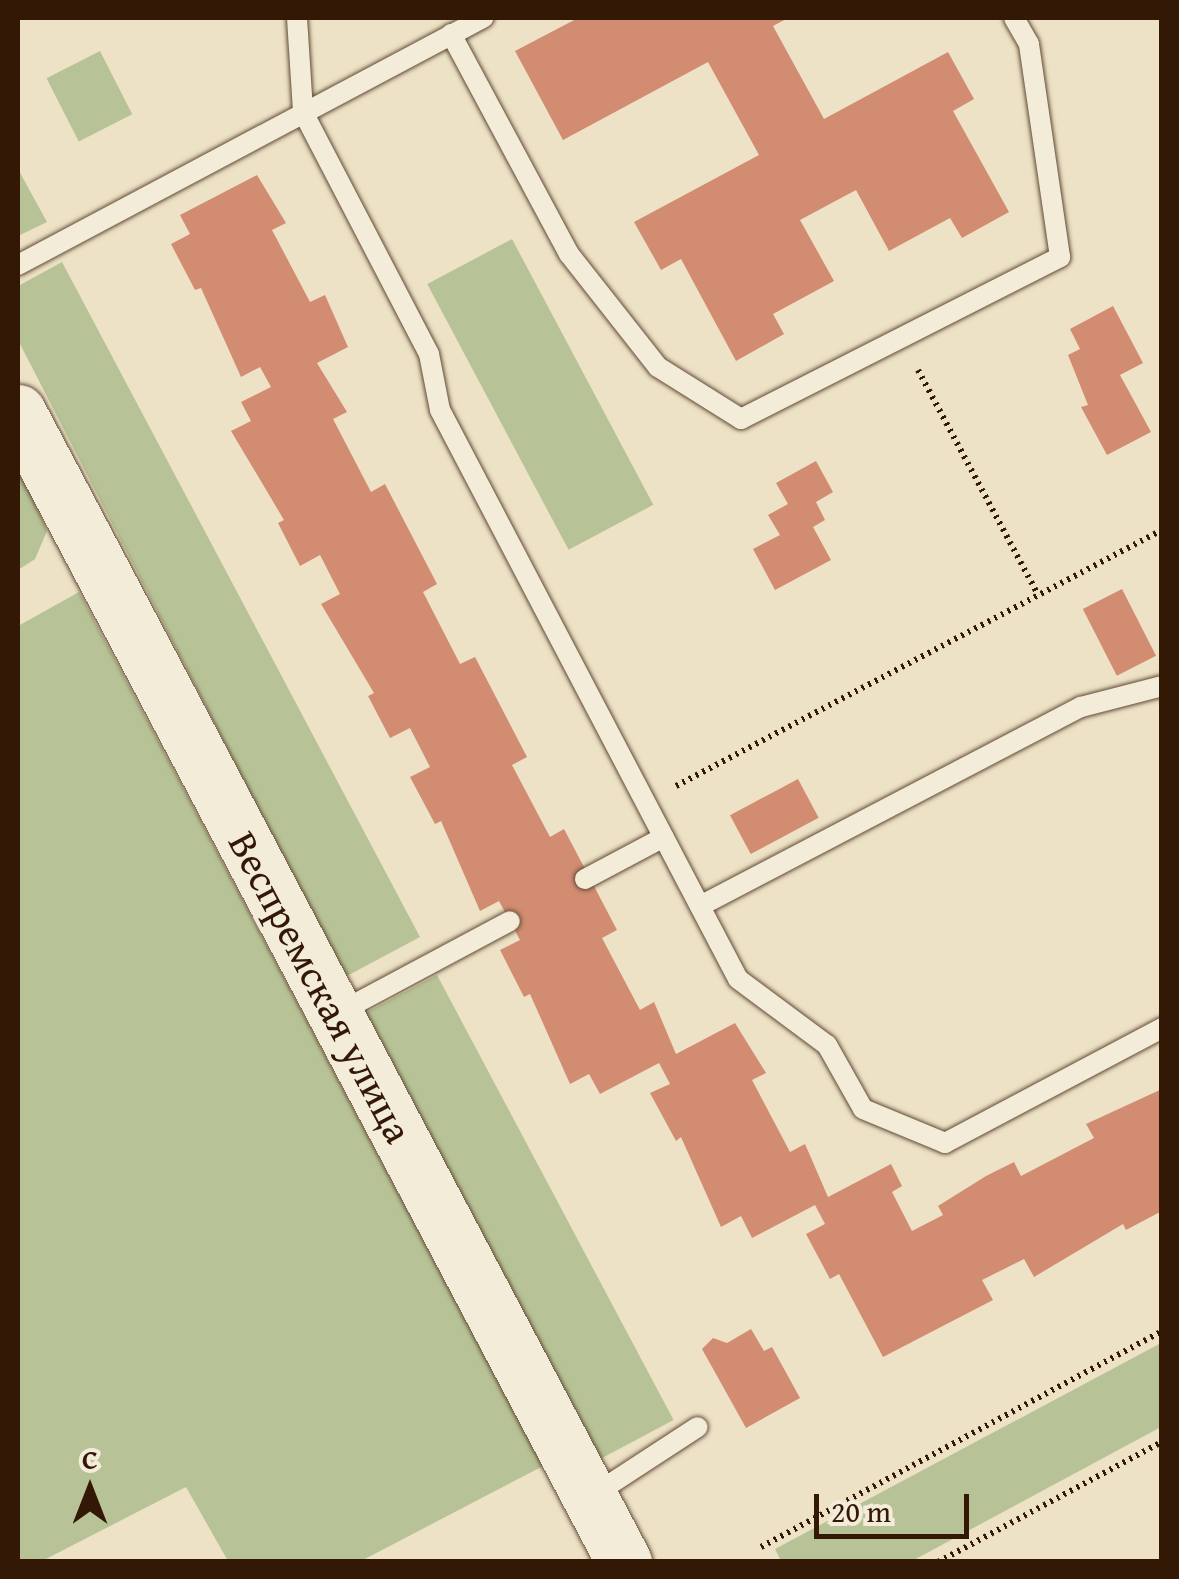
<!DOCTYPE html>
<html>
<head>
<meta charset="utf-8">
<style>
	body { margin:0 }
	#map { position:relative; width:1179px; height:1579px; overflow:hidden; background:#ede2c5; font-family:"Gentium Book Plus",serif }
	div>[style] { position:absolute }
	.green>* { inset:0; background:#b7c396; transform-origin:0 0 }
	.building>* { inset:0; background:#d28c72; transform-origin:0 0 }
	.path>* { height:6px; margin-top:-3px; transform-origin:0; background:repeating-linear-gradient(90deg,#341806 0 2.5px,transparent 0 7.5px) }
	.roads { filter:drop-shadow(0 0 2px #624a36) drop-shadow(0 0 2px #624a36) }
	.lane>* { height:20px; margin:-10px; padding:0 10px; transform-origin:10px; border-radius:10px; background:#f3ecd9 }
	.secondary>* { height:55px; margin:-27.5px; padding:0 27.5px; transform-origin:27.5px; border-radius:27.5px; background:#f3ecd9 }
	span { translate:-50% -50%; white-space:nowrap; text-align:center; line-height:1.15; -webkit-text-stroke:8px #f3ecd9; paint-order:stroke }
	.street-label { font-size:40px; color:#341806 }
	.frame { position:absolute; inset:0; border:20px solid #341806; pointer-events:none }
	.north { position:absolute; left:40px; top:1439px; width:100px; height:100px; -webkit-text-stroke:8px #f3ecd9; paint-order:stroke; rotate:0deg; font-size:28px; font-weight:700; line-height:40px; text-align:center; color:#341806 }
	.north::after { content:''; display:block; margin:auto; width:35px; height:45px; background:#341806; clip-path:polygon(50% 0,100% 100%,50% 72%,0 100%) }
	.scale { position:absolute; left:814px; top:1494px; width:155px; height:45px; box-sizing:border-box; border:5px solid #341806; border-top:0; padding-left:12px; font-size:30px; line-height:35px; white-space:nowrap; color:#341806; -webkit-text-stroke:8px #f3ecd9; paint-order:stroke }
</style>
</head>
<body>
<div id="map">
	<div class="green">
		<i style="left:100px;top:51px;width:71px;height:60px;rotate:63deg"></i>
		<i style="clip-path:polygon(18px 169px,47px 222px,18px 236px)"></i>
		<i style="left:512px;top:239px;width:301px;height:96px;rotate:62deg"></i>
		<i style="clip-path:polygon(62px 262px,420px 937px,345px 977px,18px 340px,18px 286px)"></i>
		<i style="clip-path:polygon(18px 463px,47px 531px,35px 559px,18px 570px)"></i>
		<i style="clip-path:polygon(79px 592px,543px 1466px,361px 1561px,228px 1561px,186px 1487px,42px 1561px,18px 1562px,18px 626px)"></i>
		<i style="left:437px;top:975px;width:504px;height:88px;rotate:62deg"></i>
		<i style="clip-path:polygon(1161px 1343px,1161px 1427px,912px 1561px,781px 1561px,775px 1549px)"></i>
	</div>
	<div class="building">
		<i style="clip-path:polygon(578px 18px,788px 18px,773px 26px,824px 119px,948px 52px,974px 99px,953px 111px,1009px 212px,962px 238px,950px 218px,889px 251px,856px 190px,800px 220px,834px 281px,773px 314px,784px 334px,736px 361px,681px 259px,661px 270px,634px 222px,759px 155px,708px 62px,563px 140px,515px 51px)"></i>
		<i style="clip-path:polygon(257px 175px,286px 223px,272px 230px,310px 302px,325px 295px,348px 347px,317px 363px,347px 412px,333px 419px,371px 492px,385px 484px,437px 584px,423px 592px,460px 664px,475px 657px,527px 757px,512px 765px,550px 837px,564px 829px,617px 930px,602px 938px,640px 1010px,654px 1002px,676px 1054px,735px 1023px,766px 1073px,752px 1080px,790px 1152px,805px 1144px,828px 1197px,891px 1164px,902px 1186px,892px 1192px,912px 1231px,943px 1215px,938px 1206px,986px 1176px,1014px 1162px,1021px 1176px,1094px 1138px,1086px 1124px,1162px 1089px,1162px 1211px,1126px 1230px,1123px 1224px,1034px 1277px,1024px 1259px,982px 1280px,993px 1300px,883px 1357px,839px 1274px,830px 1279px,806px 1234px,825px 1224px,815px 1205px,752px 1238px,741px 1216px,721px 1227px,681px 1137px,676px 1141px,650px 1093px,670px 1084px,659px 1063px,600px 1094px,589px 1074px,570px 1084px,530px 994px,524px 997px,500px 950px,520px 940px,499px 901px,480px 911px,441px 821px,435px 824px,410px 777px,430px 767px,410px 728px,390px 738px,368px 696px,374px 693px,321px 604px,340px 594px,320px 555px,300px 566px,278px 523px,284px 520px,231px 431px,251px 421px,241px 402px,271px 387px,260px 367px,241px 377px,201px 288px,195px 290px,171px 244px,190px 234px,180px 215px)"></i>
		<i style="clip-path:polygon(1113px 306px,1143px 363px,1120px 375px,1151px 432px,1107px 455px,1081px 407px,1088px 405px,1068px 355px,1080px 349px,1070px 329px)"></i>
		<i style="clip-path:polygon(816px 461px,833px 492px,816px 502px,825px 520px,813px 527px,831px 560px,775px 590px,753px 549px,780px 535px,768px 515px,788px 504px,776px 483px)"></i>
		<i style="left:1122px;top:589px;width:75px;height:44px;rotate:63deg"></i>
		<i style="left:798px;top:779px;width:44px;height:77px;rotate:62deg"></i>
		<i style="clip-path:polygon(751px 1329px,764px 1351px,772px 1347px,800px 1398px,746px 1428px,702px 1349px,713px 1338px,727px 1343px)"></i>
	</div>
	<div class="path">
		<i style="left:918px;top:370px;width:255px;rotate:61.9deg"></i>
		<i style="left:676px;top:786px;width:549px;rotate:-27.78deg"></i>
		<i style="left:761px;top:1547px;width:455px;rotate:-28.3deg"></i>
		<i style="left:938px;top:1562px;width:254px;rotate:-28.2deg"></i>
	</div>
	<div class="roads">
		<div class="lane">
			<i style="left:297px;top:18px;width:94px;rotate:86.3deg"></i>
			<i style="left:303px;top:112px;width:273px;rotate:62.5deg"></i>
			<i style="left:429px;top:354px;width:57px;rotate:78.9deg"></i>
			<i style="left:440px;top:410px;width:642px;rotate:62.36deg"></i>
			<i style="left:738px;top:979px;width:111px;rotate:36.6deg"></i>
			<i style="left:827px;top:1045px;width:73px;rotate:60.6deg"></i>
			<i style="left:863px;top:1109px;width:89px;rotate:22.5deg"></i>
			<i style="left:945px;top:1143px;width:246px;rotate:-27.9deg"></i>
			<i style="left:451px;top:34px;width:250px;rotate:61.8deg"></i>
			<i style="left:569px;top:254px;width:144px;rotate:51.8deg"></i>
			<i style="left:658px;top:367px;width:98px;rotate:32.1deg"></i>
			<i style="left:741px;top:419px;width:358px;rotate:-26.9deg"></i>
			<i style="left:1060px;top:257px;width:215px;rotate:-98.3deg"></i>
			<i style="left:1029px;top:44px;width:30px;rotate:-120deg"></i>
			<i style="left:18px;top:265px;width:527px;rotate:-27.98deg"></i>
			<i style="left:585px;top:879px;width:89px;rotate:-28deg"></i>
			<i style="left:700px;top:906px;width:430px;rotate:-27.6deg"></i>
			<i style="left:1081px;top:707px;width:84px;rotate:-14.5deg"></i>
			<i style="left:336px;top:1014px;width:197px;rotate:-28.1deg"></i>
			<i style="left:592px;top:1496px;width:126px;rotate:-33.1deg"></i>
		</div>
		<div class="secondary">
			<i style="left:18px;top:412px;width:1300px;rotate:62.21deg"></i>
		</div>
	</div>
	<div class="street-label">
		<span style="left:321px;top:987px;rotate:62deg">Веспремская улица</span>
	</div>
	<div class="frame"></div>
	<div class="north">С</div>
	<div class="scale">20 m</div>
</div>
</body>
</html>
